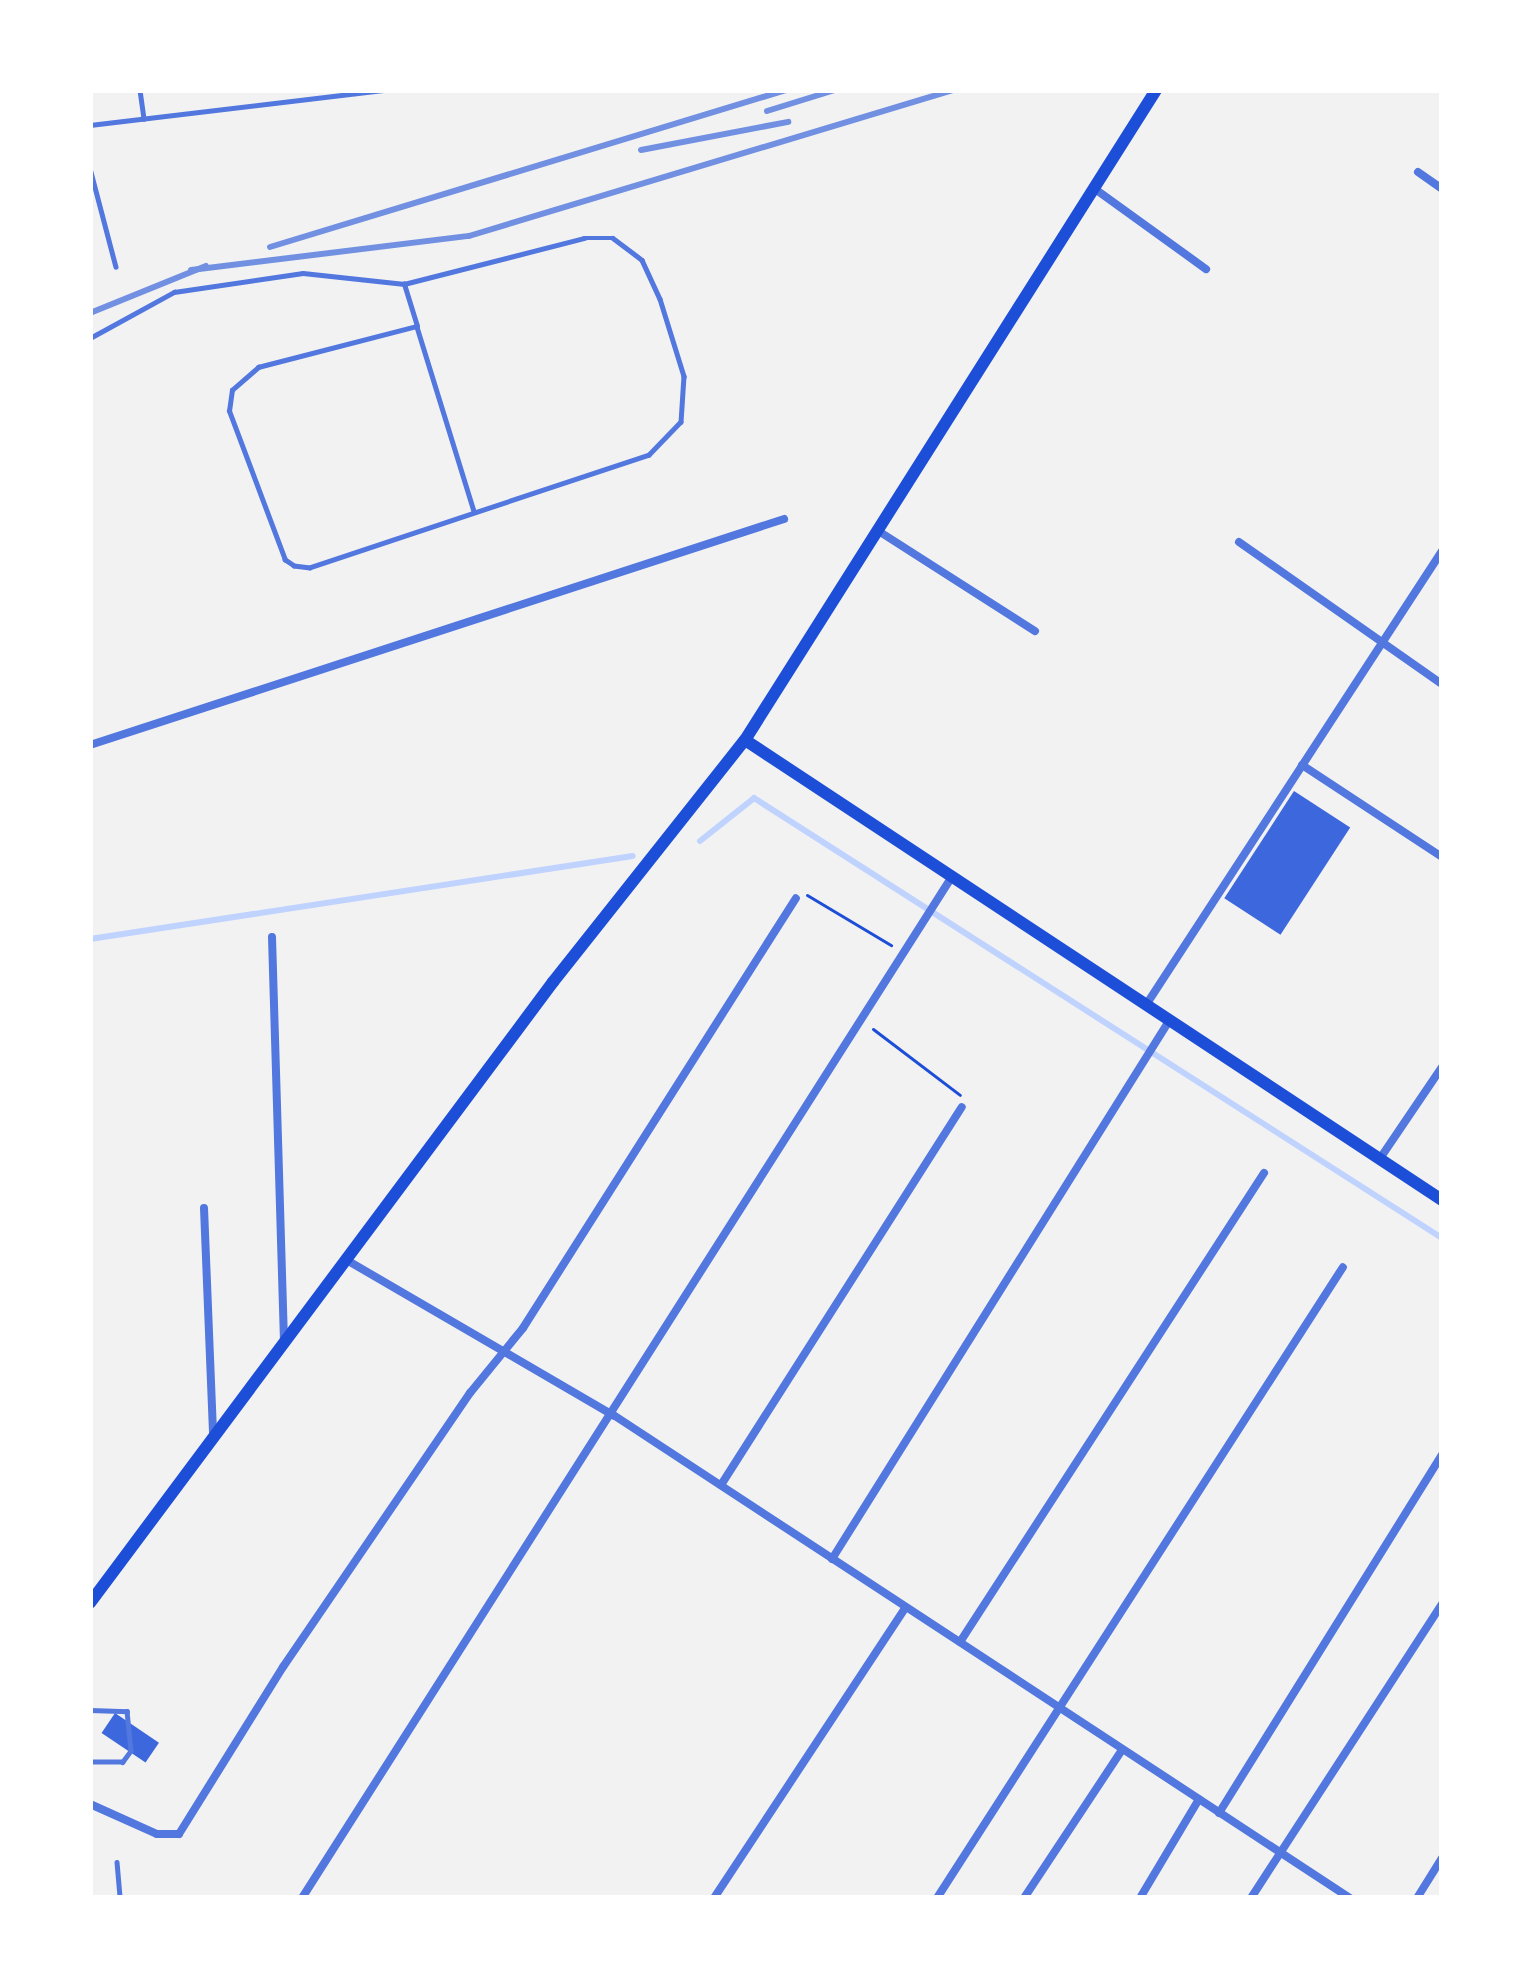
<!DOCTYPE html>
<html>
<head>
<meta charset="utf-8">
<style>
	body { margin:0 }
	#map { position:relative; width:1532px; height:1988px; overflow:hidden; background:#f2f2f2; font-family:"Open Sans",sans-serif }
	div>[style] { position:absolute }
	.stream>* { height:6px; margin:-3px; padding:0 3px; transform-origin:3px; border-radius:3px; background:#bfd3fe }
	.building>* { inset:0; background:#3d67dc; transform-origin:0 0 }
	.path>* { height:3px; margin:-1.5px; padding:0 1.5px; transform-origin:1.5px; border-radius:1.5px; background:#1d4ed8 }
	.service>* { height:4.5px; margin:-2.25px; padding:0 2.25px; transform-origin:2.25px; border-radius:2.25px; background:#5277de }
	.minor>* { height:8px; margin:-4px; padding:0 4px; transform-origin:4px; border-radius:4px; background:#5277de }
	.secondary>* { height:12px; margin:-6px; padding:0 6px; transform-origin:6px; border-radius:6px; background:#1d4ed8 }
	.rail>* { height:6px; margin:-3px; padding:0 3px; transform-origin:3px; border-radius:3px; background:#7290e2 }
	span { translate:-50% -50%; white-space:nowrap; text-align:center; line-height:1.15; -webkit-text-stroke:12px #fff; paint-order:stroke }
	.frame { position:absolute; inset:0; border:93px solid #fff; pointer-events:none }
</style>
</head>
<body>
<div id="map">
	<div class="stream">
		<i style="left:700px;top:841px;width:69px;rotate:-38.5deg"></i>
		<i style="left:754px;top:798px;width:817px;rotate:32.6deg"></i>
		<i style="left:90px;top:939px;width:549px;rotate:-8.69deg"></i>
	</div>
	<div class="building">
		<i style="left:1294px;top:791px;width:67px;height:128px;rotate:33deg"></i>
		<i style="left:115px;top:1713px;width:53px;height:24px;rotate:34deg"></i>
	</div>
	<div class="path">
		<i style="left:807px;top:895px;width:98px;rotate:30.8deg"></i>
		<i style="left:873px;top:1029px;width:109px;rotate:37.2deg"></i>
	</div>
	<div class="service">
		<i style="left:140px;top:90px;width:29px;rotate:82deg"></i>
		<i style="left:90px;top:125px;width:295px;rotate:-6.8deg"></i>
		<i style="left:90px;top:168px;width:102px;rotate:75.3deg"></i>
		<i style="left:417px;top:327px;width:193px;rotate:72.8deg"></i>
		<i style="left:90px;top:338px;width:96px;rotate:-28.7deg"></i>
		<i style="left:174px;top:292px;width:130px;rotate:-8.4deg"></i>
		<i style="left:303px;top:273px;width:102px;rotate:6.2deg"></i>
		<i style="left:404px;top:284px;width:186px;rotate:-14.3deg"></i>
		<i style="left:584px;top:238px;width:29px"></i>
		<i style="left:613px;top:238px;width:36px;rotate:37deg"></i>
		<i style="left:642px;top:260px;width:43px;rotate:65.2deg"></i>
		<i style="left:660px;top:299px;width:81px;rotate:72.7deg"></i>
		<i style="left:684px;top:376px;width:46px;rotate:93.7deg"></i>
		<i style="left:681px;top:422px;width:46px;rotate:134.1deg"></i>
		<i style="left:649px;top:455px;width:357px;rotate:161.6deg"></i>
		<i style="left:310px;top:568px;width:16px;rotate:-173deg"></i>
		<i style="left:294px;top:566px;width:11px;rotate:-146deg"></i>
		<i style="left:285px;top:560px;width:159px;rotate:-110.6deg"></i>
		<i style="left:229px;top:411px;width:21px;rotate:-82deg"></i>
		<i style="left:232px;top:390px;width:35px;rotate:-41deg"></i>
		<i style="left:258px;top:367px;width:164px;rotate:-14.5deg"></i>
		<i style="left:417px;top:326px;width:44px;rotate:-107.2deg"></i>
		<i style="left:90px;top:1710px;width:37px;rotate:2deg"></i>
		<i style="left:127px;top:1711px;width:40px;rotate:84.3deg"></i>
		<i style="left:131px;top:1751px;width:14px;rotate:126deg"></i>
		<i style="left:123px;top:1762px;width:33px;rotate:180deg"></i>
		<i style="left:117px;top:1862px;width:36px;rotate:85deg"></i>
	</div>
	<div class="minor">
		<i style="left:1418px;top:172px;width:29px;rotate:35deg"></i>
		<i style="left:1095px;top:189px;width:137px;rotate:35.8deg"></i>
		<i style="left:880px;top:532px;width:184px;rotate:32.6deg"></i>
		<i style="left:1239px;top:542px;width:248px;rotate:35deg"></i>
		<i style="left:90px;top:745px;width:730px;rotate:-18.04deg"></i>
		<i style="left:1302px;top:765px;width:168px;rotate:33.3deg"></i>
		<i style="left:272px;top:937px;width:406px;rotate:88.3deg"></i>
		<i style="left:1146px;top:1005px;width:542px;rotate:-56.9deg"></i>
		<i style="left:1379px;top:1160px;width:112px;rotate:-55.9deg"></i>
		<i style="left:204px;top:1208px;width:225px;rotate:87.7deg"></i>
		<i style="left:350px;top:1262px;width:306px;rotate:30.2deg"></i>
		<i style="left:615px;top:1416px;width:879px;rotate:33.26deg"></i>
		<i style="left:721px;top:1485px;width:448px;rotate:-57.5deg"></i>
		<i style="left:832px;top:1559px;width:635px;rotate:-57.94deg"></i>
		<i style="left:960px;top:1642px;width:559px;rotate:-57.05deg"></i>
		<i style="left:90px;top:1804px;width:73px;rotate:24.1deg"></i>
		<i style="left:157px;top:1834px;width:22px"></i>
		<i style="left:179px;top:1834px;width:197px;rotate:-58.1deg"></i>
		<i style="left:283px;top:1667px;width:332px;rotate:-55.7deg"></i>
		<i style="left:470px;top:1393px;width:84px;rotate:-50.8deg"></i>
		<i style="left:523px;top:1328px;width:509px;rotate:-57.59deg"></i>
		<i style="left:1219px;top:1813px;width:422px;rotate:-58.1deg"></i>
		<i style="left:302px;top:1898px;width:1209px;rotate:-57.53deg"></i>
		<i style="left:714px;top:1898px;width:347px;rotate:-56.6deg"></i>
		<i style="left:937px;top:1898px;width:750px;rotate:-57.24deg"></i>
		<i style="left:1024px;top:1898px;width:178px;rotate:-56.5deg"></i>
		<i style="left:1140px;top:1898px;width:115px;rotate:-59.2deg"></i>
		<i style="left:1251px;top:1898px;width:351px;rotate:-57deg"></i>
		<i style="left:1417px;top:1898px;width:47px;rotate:-58deg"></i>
	</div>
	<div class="secondary">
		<i style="left:745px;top:740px;width:835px;rotate:33.42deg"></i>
		<i style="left:90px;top:1603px;width:775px;rotate:-53.29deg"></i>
		<i style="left:553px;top:982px;width:309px;rotate:-51.6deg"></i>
		<i style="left:745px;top:740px;width:769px;rotate:-57.69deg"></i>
	</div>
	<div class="rail">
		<i style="left:767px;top:111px;width:71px;rotate:-17.2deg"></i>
		<i style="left:641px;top:150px;width:150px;rotate:-10.8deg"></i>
		<i style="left:270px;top:247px;width:539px;rotate:-16.92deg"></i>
		<i style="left:191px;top:270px;width:280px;rotate:-7deg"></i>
		<i style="left:469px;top:236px;width:506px;rotate:-16.79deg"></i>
		<i style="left:90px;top:313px;width:125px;rotate:-22.1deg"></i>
	</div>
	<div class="frame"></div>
</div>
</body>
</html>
